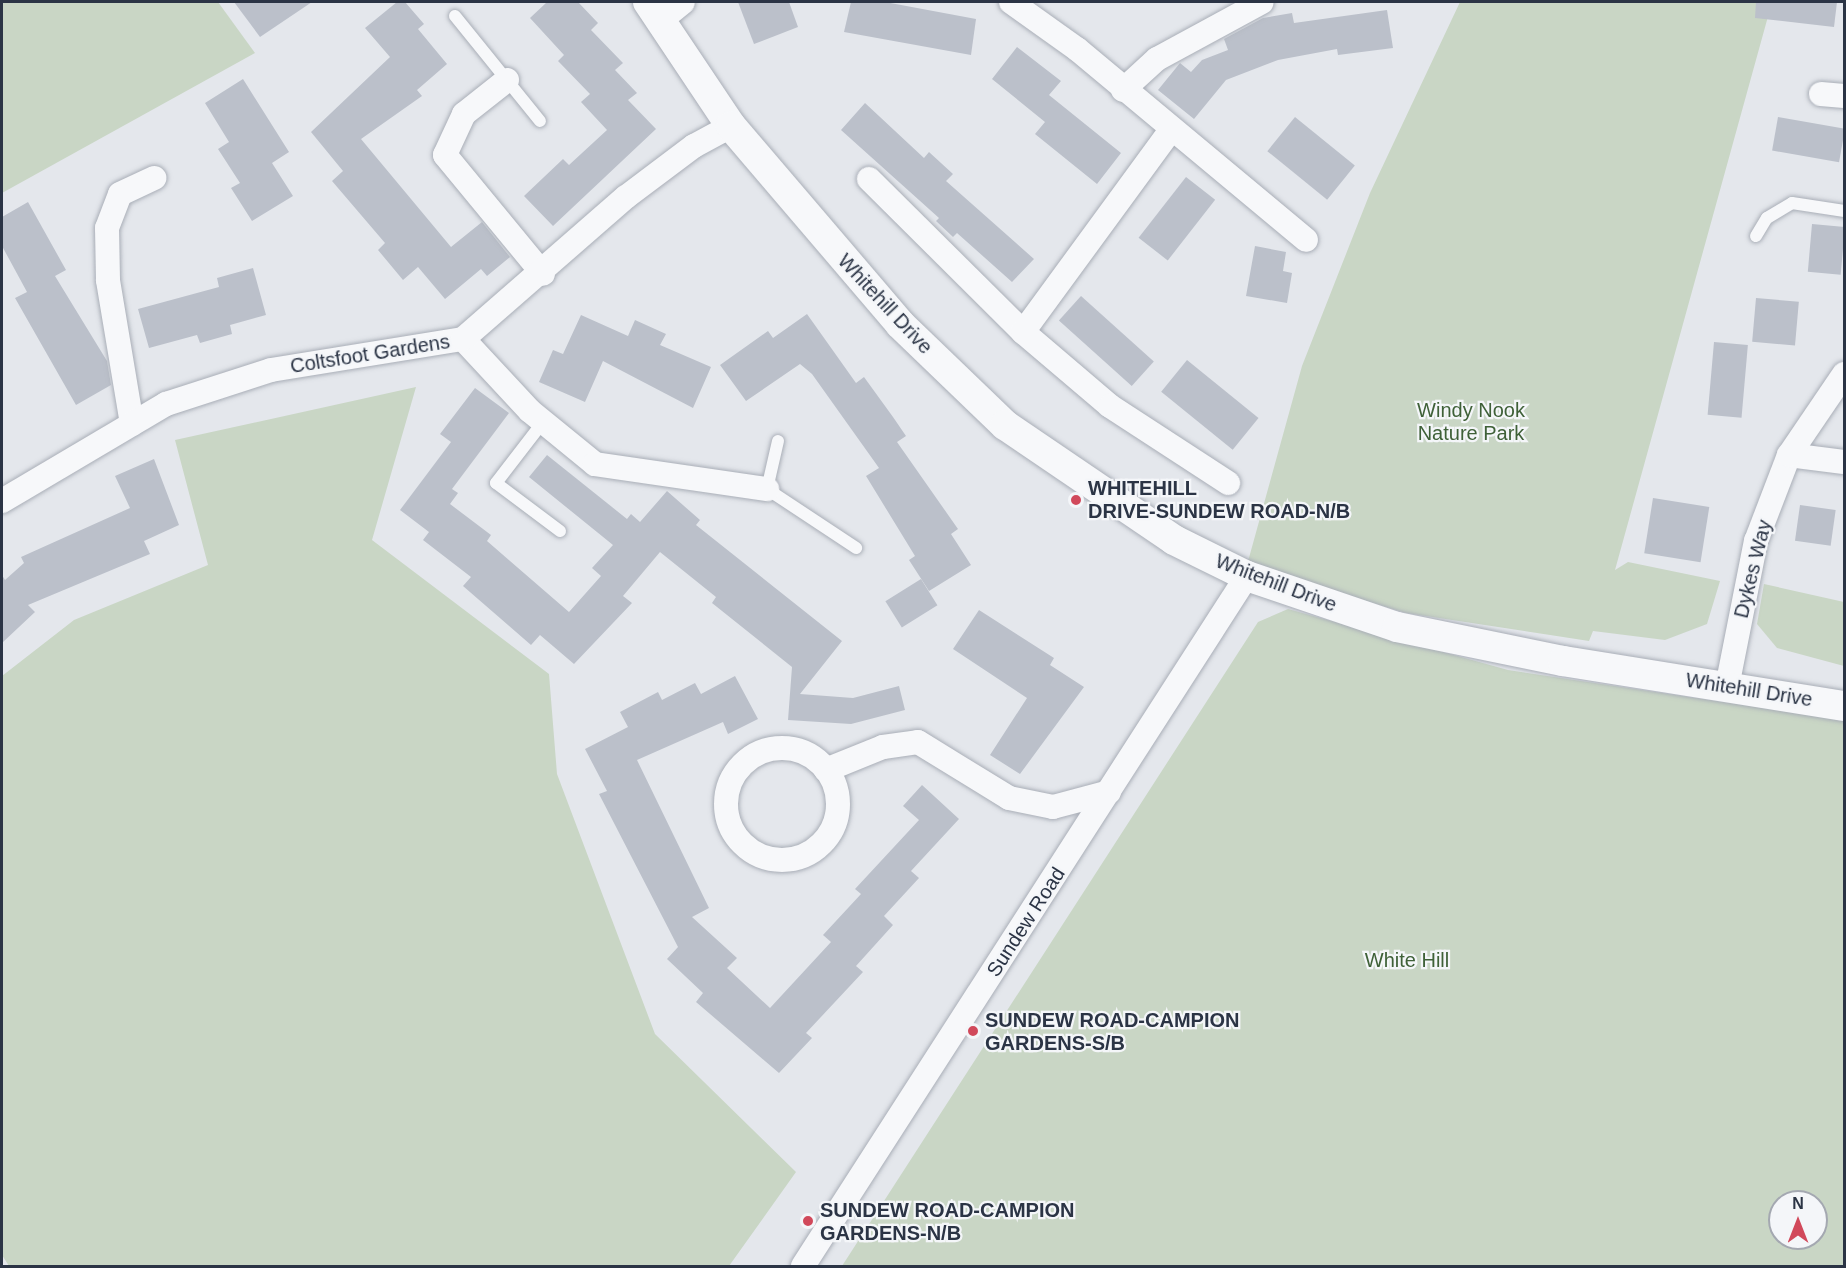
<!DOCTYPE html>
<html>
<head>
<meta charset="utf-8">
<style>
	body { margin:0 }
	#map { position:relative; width:1846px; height:1268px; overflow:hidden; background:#e4e7ec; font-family:Arial,sans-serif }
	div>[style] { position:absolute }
	.green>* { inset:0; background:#c9d6c5 }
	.building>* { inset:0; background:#bbc0ca; transform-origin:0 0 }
	.roads { filter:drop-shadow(0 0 2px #a9aeb7) drop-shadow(0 0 2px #a9aeb7) }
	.service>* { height:12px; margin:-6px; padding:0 6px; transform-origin:6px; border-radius:6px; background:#f7f8fa }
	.minor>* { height:24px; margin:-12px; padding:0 12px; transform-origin:12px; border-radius:12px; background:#f7f8fa }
	.minor>.ring { margin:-12px; padding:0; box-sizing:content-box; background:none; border:24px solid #f7f8fa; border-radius:50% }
	.tertiary>* { height:30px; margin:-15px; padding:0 15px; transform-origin:15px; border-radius:15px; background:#f7f8fa }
	.dots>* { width:16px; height:16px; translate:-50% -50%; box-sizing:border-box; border:3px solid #f4f6f9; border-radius:50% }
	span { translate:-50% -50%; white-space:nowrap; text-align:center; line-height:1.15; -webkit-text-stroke:4.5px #f4f6f9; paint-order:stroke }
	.street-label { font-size:20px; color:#2b3445 }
	.park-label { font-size:20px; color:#3f6138 }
	.poi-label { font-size:20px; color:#2b3445; font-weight:700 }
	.left { translate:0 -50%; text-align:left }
	.frame { position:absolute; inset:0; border:3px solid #2b3445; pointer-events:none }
	.north { position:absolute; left:1768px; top:1190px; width:60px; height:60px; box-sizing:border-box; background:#f4f6f9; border:2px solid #a4a8b1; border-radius:50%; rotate:0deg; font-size:16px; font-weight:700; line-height:24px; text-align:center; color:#2b3445 }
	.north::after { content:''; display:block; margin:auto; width:21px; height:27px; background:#d1495b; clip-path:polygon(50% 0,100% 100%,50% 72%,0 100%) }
</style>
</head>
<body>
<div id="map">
	<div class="green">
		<i style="clip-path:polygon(2px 2px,218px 2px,255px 53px,2px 193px)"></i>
		<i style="clip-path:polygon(1460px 2px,1772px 2px,1615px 570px,1628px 562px,1720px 581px,1707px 624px,1665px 640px,1593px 631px,1589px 641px,1406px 613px,1247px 565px,1302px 366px,1370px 193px)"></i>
		<i style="clip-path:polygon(416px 387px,372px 540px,549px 674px,557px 774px,655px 1034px,796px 1172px,729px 1266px,9px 1266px,2px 1255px,2px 676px,74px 620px,208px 565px,175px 440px)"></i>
		<i style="clip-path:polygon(1764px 584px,1844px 602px,1844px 666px,1777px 648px,1757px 624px)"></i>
		<i style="clip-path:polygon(evenodd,1288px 609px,1508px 670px,1844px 720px,1844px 1266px,842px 1266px,1258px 622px,1288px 609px,1780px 1202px,1816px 1202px,1816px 1238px,1780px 1238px,1780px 1202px)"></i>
	</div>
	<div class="building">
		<i style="clip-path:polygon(234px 2px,312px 2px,260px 37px)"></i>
		<i style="clip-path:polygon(397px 2px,405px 2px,424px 24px,418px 29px,447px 64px,417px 90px,422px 96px,361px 139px,451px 247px,482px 222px,510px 257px,487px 276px,481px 269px,445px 299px,418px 267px,403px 280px,378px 250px,385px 243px,332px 181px,343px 171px,311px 132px,390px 57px,365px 28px)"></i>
		<i style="clip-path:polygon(547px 2px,578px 2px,598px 23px,591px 30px,623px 63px,615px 70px,637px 93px,628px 100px,656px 129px,553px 226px,524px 196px,563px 159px,569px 165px,607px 130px,581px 102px,590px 94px,558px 61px,564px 55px,530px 18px)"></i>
		<i style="clip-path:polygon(738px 2px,789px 2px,798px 27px,754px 44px)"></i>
		<i style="clip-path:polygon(851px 2px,885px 2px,976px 19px,971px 55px,844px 32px)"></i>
		<i style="clip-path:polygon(1756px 2px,1837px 2px,1834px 27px,1755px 18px)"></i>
		<i style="clip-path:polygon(1387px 10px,1393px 48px,1338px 55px,1337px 49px,1278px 60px,1226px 80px,1194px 119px,1158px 90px,1180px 63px,1191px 72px,1202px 60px,1228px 50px,1224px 39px,1263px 18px,1292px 13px,1294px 23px)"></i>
		<i style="clip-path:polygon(1017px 47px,1061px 81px,1049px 95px,1121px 153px,1097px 184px,1035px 134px,1045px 122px,992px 79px)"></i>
		<i style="clip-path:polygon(243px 79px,289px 152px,272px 163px,293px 196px,252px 221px,231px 188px,240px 183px,218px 149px,229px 142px,205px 103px)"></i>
		<i style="clip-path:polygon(865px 103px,924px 158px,929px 152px,953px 174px,946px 181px,1034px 259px,1012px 282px,957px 233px,953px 237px,936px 221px,939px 218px,841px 130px)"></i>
		<i style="left:1295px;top:117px;width:77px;height:44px;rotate:39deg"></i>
		<i style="left:1778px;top:117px;width:68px;height:34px;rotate:10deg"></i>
		<i style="left:1186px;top:177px;width:37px;height:77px;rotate:38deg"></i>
		<i style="clip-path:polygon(28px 202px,66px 270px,55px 276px,107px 361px,111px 385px,76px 405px,15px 298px,27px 292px,2px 246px,2px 217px)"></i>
		<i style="left:1812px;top:224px;width:33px;height:48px;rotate:5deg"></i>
		<i style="clip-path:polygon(1255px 246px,1286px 252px,1283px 271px,1292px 273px,1287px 303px,1246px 296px)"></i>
		<i style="clip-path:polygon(253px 268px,266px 315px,230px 325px,232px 334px,200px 343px,197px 335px,149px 348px,138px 309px,219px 287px,217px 278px)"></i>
		<i style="left:1081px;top:296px;width:98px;height:33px;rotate:42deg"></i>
		<i style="left:1756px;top:298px;width:43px;height:44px;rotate:5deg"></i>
		<i style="clip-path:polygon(807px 314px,856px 383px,864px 377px,893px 417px,906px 436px,897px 442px,958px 529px,951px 534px,971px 565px,929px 591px,909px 560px,915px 556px,866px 476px,879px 468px,812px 374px,800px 364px,746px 401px,720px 365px,768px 331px,773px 338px)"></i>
		<i style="clip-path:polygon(581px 315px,628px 336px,635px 320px,666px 334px,660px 345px,711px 367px,693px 408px,603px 361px,585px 402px,539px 382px,553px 350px,563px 354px)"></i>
		<i style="left:1714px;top:342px;width:34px;height:73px;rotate:5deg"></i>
		<i style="left:1187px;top:360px;width:92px;height:41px;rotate:39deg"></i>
		<i style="clip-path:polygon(475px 388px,509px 413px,452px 489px,458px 493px,450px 504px,491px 535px,487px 541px,569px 612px,601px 576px,592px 568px,613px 545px,529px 477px,547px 455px,627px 519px,631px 514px,640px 522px,667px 491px,700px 520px,696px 525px,842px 641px,800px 694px,853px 698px,899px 686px,905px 710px,851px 724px,788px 720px,792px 667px,712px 603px,716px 597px,660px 552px,623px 596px,632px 603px,574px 664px,540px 635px,531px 645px,463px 586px,471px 577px,423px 540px,429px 532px,400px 510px,451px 442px,440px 434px)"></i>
		<i style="clip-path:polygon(154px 459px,179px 525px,144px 541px,150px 554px,28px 605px,35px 612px,2px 643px,2px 575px,5px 580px,24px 563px,21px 557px,130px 508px,115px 476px)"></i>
		<i style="left:1653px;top:498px;width:57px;height:56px;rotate:9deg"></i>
		<i style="left:1800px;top:505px;width:36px;height:36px;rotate:8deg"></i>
		<i style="left:921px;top:579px;width:31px;height:42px;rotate:58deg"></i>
		<i style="clip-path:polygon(979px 610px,1054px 658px,1050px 665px,1084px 687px,1020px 774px,990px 755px,1027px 698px,953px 649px)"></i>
		<i style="clip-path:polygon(735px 676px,758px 719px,728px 734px,723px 722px,637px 760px,709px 908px,692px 917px,737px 958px,727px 968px,770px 1008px,831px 942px,823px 935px,861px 894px,855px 889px,919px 820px,903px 806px,922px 785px,959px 819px,911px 871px,919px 878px,884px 916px,893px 925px,856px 966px,863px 972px,806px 1033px,812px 1038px,779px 1073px,696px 1002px,703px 993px,667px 959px,678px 947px,599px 794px,607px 791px,585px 749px,628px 727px,620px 712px,658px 692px,662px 700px,695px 683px,701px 694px)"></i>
	</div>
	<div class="roads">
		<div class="service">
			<i style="left:455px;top:16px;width:135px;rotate:51deg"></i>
			<i style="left:1756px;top:236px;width:21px;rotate:-59deg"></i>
			<i style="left:1767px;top:218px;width:29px;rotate:-31deg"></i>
			<i style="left:1792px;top:203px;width:53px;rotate:8.7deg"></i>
			<i style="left:543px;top:422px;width:77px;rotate:127.6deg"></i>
			<i style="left:496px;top:483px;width:80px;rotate:36.9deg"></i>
			<i style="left:778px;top:441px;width:49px;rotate:102.9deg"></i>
			<i style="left:767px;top:489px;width:107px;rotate:33.5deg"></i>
		</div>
		<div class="minor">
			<i style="left:1011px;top:2px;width:81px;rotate:35.5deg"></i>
			<i style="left:1077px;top:49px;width:298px;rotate:39.8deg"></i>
			<i style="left:661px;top:20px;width:28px;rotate:-39deg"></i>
			<i style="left:507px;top:80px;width:55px;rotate:141.7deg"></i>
			<i style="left:464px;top:114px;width:45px;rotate:114.9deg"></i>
			<i style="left:445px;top:155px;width:154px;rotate:50.5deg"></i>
			<i style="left:1123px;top:90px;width:46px;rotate:-42.4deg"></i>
			<i style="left:1157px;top:59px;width:119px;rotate:-28.5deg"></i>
			<i style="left:1821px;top:94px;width:23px;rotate:5deg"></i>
			<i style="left:869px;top:179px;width:217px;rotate:44.8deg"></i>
			<i style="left:1023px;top:332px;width:114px;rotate:40.4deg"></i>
			<i style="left:1110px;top:406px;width:141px;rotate:33.1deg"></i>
			<i style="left:1023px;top:332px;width:250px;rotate:-53.8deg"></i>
			<i style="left:463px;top:339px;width:98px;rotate:47.1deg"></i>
			<i style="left:530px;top:411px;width:84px;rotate:39.2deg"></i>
			<i style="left:595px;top:464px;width:174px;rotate:8.3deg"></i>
			<i style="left:132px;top:424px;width:146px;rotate:-99.5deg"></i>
			<i style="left:108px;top:280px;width:52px;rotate:-91.1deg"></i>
			<i style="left:107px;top:228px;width:36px;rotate:-69deg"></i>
			<i style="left:120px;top:194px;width:38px;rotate:-25deg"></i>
			<i style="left:1789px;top:455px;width:55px;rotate:7.3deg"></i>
			<i style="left:2px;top:501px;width:191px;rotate:-30.6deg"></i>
			<i style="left:166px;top:404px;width:110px;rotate:-17.9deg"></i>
			<i style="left:271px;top:370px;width:194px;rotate:-9.2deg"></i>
			<i style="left:463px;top:339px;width:216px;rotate:-41.1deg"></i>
			<i style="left:626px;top:197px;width:85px;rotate:-36.9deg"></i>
			<i style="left:694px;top:146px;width:42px;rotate:-28.4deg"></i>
			<i style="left:1727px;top:687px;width:149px;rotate:-78.8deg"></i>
			<i style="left:1756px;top:541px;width:92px;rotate:-69deg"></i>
			<i style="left:1789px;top:455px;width:98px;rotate:-55.8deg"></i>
			<i class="ring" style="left:726px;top:748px;width:88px;height:88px"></i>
			<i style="left:826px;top:770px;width:61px;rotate:-22deg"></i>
			<i style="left:883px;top:747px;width:35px;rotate:-8deg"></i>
			<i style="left:918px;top:742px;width:107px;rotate:31.6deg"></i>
			<i style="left:1009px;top:798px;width:45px;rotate:11.6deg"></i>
			<i style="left:1053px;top:807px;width:58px;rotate:-15deg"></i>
			<i style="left:803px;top:1266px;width:821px;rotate:-57.24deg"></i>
		</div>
		<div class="tertiary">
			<i style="left:648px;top:2px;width:149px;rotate:56.2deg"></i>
			<i style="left:731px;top:126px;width:260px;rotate:49.5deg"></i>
			<i style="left:900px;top:324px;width:146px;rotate:43.9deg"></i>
			<i style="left:1005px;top:425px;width:204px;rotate:34.2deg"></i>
			<i style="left:1174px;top:540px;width:81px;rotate:26.3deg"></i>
			<i style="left:1247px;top:576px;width:158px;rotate:18.8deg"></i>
			<i style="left:1397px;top:627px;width:169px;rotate:11.6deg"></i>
			<i style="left:1563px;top:661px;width:285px;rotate:9.1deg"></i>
		</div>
	</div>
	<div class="dots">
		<i style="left:1076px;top:500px;background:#d1495b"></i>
		<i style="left:973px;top:1031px;background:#d1495b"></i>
		<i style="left:808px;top:1221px;background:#d1495b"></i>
	</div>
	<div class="street-label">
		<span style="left:885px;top:304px;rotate:47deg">Whitehill Drive</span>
		<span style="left:370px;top:354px;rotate:-9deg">Coltsfoot Gardens</span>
		<span style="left:1753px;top:569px;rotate:-76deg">Dykes Way</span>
		<span style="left:1276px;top:583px;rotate:21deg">Whitehill Drive</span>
		<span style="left:1749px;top:690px;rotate:9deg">Whitehill Drive</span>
		<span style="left:1026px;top:922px;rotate:-57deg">Sundew Road</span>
	</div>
	<div class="park-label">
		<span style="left:1471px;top:422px">Windy Nook<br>Nature Park</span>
		<span style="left:1407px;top:960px">White Hill</span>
	</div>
	<div class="poi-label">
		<span class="left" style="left:1088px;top:500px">WHITEHILL<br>DRIVE-SUNDEW ROAD-N/B</span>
		<span class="left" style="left:985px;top:1032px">SUNDEW ROAD-CAMPION<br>GARDENS-S/B</span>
		<span class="left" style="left:820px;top:1222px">SUNDEW ROAD-CAMPION<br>GARDENS-N/B</span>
	</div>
	<div class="frame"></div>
	<div class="north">N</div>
</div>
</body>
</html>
